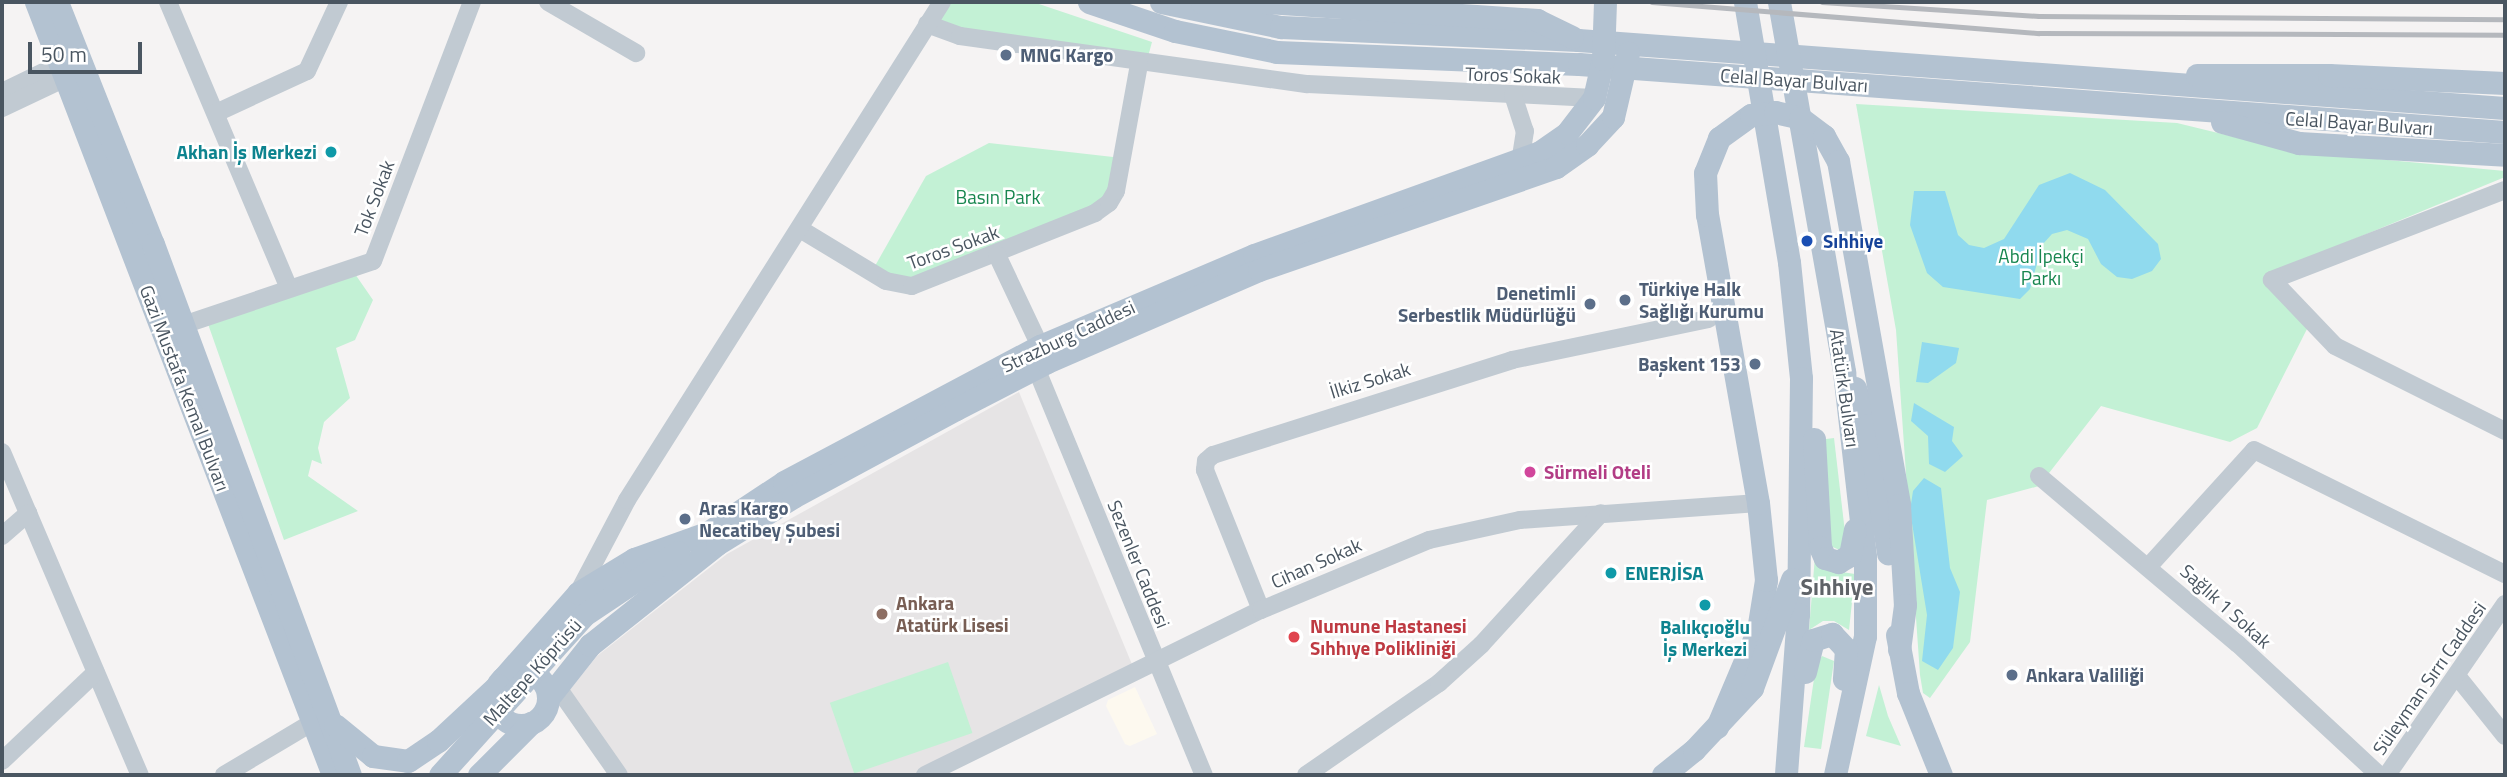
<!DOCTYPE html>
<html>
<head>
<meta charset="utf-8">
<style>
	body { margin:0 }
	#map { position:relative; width:2507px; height:777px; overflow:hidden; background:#f5f3f3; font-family:"Titillium Web",sans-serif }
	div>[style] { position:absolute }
	.commercial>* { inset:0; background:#fdf9ef }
	.education>* { inset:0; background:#e6e4e5 }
	.green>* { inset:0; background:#c3f1d5; transform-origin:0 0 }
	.water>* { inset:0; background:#90daee }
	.minor>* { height:18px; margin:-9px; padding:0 9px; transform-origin:9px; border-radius:9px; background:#c1cad2 }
	.major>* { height:23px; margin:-11.5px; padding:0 11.5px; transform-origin:11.5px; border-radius:11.5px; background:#b3c2d1 }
	.major>.ring { margin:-11.5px; padding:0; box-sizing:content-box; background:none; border:23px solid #b3c2d1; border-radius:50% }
	.rail>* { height:4.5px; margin:-2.25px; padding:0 2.25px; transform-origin:2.25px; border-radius:2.25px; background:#b5b8bd }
	.dots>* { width:19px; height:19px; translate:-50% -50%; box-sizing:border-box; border:4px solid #fff; border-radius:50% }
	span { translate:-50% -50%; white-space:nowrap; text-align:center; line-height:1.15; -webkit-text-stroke:5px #fff; paint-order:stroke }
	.service-label { font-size:19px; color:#4e5e75; font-weight:700 }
	.left { translate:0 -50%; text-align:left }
	.right { translate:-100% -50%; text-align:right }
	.street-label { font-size:19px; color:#4a5661 }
	.culture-label { font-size:19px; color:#0d838f; font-weight:700 }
	.park-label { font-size:19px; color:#17864f }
	.transit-label { font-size:19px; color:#164399; font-weight:700 }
	.hotel-label { font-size:19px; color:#b23c85; font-weight:700 }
	.education-label { font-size:19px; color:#785e54; font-weight:700 }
	.health-label { font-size:19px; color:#be3a42; font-weight:700 }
	.quarter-label { font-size:23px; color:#5f6368; font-weight:700 }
	.frame { position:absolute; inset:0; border:4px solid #4a5661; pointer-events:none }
	.scale { position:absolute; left:28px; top:42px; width:114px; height:32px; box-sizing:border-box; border:4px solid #4a5661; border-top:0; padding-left:9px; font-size:21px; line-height:24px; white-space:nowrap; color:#4a5661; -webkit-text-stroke:5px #fff; paint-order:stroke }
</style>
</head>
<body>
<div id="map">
	<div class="commercial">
		<i style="clip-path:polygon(1135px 687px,1157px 734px,1130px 746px,1125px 744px,1106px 706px,1108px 700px)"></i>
	</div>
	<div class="education">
		<i style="clip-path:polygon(1019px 392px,1136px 674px,925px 775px,619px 775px,564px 697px,597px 656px,727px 554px)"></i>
	</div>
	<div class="green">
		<i style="clip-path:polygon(942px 2px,1033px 2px,1152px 42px,1146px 64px,927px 24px)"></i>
		<i style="clip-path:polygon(1856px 104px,2177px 123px,2292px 151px,2505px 171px,2505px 177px,2267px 275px,2308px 327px,2257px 428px,2230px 442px,2101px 406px,2039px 486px,1987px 500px,1970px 642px,1930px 698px,1923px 693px,1920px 675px,1896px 330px)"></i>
		<i style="clip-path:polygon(989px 143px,1122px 158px,1113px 197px,924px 284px,871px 273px,926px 176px)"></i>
		<i style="clip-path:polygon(355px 274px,373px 300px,355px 340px,336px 348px,350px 398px,324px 422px,318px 448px,322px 464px,312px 460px,308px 476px,358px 511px,284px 540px,208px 324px)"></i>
		<i style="clip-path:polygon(1834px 438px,1846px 541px,1842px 551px,1828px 545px,1818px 440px)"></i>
		<i style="clip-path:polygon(1815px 556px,1828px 570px,1855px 574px,1849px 630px,1834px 621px,1823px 621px,1809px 630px)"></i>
		<i style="clip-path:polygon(1822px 656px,1834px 661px,1821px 749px,1804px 747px,1816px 665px)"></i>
		<i style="left:948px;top:662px;width:75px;height:125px;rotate:71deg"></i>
		<i style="clip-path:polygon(1879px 685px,1888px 716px,1901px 746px,1866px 736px)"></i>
	</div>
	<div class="water">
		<i style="clip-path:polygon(2070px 173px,2105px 190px,2158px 244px,2161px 259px,2152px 271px,2132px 279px,2117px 277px,2101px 264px,2088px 239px,2067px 230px,2052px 234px,2042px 245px,2030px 289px,2020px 299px,1943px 287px,1927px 273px,1910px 225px,1914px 191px,1945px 191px,1958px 235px,1969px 245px,1984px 248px,2004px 239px,2039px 185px)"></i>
		<i style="clip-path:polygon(1922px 342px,1959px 348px,1956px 363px,1928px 383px,1916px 382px)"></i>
		<i style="clip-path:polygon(1914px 403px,1954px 427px,1952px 441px,1963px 456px,1945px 472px,1929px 464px,1928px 436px,1911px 421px)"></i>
		<i style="clip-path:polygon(1924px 478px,1941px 488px,1950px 568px,1960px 592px,1953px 648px,1938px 670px,1922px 661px,1927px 615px,1910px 511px,1913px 491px)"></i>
	</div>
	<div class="minor">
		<i style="left:168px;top:2px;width:311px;rotate:67.1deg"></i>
		<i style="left:548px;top:2px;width:102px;rotate:30.1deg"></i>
		<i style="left:927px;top:24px;width:35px;rotate:20deg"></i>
		<i style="left:960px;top:36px;width:351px;rotate:7.9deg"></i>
		<i style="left:1308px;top:84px;width:286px;rotate:2.8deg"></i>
		<i style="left:2px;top:92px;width:67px;rotate:-25.8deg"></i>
		<i style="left:1513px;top:95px;width:38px;rotate:72deg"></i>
		<i style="left:1525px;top:131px;width:30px;rotate:99deg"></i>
		<i style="left:2px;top:108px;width:73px;rotate:-25.2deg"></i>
		<i style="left:216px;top:113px;width:100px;rotate:-24.8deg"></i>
		<i style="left:307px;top:71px;width:76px;rotate:-65.1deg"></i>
		<i style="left:2505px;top:190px;width:250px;rotate:158.9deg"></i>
		<i style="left:2272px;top:280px;width:91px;rotate:46.3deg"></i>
		<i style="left:2335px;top:346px;width:190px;rotate:26.6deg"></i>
		<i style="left:800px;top:229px;width:100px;rotate:31.2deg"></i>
		<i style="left:886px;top:281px;width:26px;rotate:11deg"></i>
		<i style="left:912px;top:286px;width:197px;rotate:-21.7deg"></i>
		<i style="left:1095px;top:213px;width:17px;rotate:-36deg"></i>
		<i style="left:1109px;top:203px;width:14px;rotate:-60deg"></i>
		<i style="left:1116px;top:191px;width:129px;rotate:-79.7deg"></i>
		<i style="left:997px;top:255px;width:101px;rotate:64.7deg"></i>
		<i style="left:183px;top:325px;width:200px;rotate:-18.6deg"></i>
		<i style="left:373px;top:261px;width:277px;rotate:-69.1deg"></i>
		<i style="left:1036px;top:368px;width:440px;rotate:67.6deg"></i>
		<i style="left:2px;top:452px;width:351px;rotate:66.9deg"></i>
		<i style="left:2039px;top:476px;width:260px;rotate:40.2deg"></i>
		<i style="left:2238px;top:644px;width:192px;rotate:42.9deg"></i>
		<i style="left:2px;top:536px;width:35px;rotate:-41deg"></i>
		<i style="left:2149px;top:566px;width:156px;rotate:-47.8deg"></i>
		<i style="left:2254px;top:450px;width:280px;rotate:26.3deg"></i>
		<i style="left:578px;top:593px;width:105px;rotate:-62.2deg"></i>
		<i style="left:627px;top:500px;width:589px;rotate:-57.69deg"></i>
		<i style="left:1261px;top:610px;width:151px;rotate:-111.8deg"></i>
		<i style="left:1205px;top:470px;width:9px;rotate:-84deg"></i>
		<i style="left:1206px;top:461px;width:9px;rotate:-41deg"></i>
		<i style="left:1213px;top:455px;width:314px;rotate:-17.6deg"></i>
		<i style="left:1512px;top:360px;width:201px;rotate:-11.8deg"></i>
		<i style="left:2457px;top:676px;width:77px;rotate:51.3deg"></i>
		<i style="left:558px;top:688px;width:106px;rotate:55deg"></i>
		<i style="left:2px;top:761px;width:129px;rotate:-43.4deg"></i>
		<i style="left:224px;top:775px;width:104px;rotate:-30.8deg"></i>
		<i style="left:925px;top:775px;width:374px;rotate:-26.2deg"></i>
		<i style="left:1261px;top:610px;width:182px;rotate:-22.6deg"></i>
		<i style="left:1429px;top:540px;width:93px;rotate:-12.4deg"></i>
		<i style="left:1520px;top:520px;width:239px;rotate:-4.1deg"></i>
		<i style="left:1306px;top:775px;width:162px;rotate:-34.7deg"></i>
		<i style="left:1439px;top:683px;width:57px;rotate:-42.1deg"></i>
		<i style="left:1481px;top:645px;width:178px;rotate:-47.7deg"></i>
		<i style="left:2387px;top:775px;width:208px;rotate:-55.4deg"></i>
	</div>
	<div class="major">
		<i style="left:36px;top:2px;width:828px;rotate:68.98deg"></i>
		<i style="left:57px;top:2px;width:260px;rotate:68.4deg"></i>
		<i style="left:153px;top:244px;width:566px;rotate:69.65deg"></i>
		<i style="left:1089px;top:2px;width:91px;rotate:18.6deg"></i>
		<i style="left:1175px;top:31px;width:104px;rotate:11.6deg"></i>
		<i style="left:1277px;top:52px;width:302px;rotate:2.3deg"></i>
		<i style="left:1579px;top:64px;width:928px;rotate:4.2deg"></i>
		<i style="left:1161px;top:2px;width:123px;rotate:11.8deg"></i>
		<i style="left:1281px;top:27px;width:297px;rotate:2.5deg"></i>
		<i style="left:1578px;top:40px;width:929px;rotate:4.2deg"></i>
		<i style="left:1202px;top:2px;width:64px"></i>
		<i style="left:1266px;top:2px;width:272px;rotate:3.8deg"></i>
		<i style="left:1537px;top:20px;width:39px;rotate:26deg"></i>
		<i style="left:1745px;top:2px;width:264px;rotate:80.4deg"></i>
		<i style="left:1789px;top:262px;width:117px;rotate:84.1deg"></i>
		<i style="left:1801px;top:378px;width:236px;rotate:90.7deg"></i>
		<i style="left:1798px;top:614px;width:161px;rotate:94.3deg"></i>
		<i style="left:1779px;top:2px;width:376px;rotate:80deg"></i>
		<i style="left:1844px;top:372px;width:186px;rotate:83.5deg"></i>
		<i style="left:1865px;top:557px;width:79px;rotate:90deg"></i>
		<i style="left:1865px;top:636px;width:142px;rotate:102.2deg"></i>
		<i style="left:2197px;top:75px;width:132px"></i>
		<i style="left:2329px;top:75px;width:176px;rotate:2.6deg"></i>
		<i style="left:2222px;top:122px;width:80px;rotate:15.3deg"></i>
		<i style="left:2299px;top:143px;width:206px;rotate:3.3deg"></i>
		<i style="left:1855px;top:388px;width:39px;rotate:71deg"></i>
		<i style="left:1868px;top:425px;width:130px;rotate:81.1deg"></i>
		<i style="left:1814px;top:439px;width:108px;rotate:86.8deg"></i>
		<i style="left:1820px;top:547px;width:12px;rotate:66deg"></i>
		<i style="left:1825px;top:558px;width:14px;rotate:17deg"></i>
		<i style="left:1838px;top:562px;width:14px;rotate:-30deg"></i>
		<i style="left:1850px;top:555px;width:26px;rotate:-79deg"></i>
		<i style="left:1897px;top:635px;width:59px;rotate:79.3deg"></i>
		<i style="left:1908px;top:693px;width:88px;rotate:68.1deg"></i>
		<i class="ring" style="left:494px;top:671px;width:31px;height:31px"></i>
		<i style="left:1805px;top:672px;width:33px;rotate:-76deg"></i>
		<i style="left:1813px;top:640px;width:20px;rotate:-18deg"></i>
		<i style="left:1832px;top:634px;width:21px;rotate:47deg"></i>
		<i style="left:1846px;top:649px;width:30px;rotate:94deg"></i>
		<i style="left:504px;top:677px;width:112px;rotate:-48.6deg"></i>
		<i style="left:578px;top:593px;width:66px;rotate:-31.3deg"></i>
		<i style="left:634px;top:559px;width:77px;rotate:-19.6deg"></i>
		<i style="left:707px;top:533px;width:92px;rotate:-33.5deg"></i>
		<i style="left:784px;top:482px;width:290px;rotate:-28deg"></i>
		<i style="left:1040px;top:346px;width:233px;rotate:-23deg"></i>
		<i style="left:1254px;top:255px;width:304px;rotate:-19.8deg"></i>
		<i style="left:1540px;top:152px;width:33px;rotate:-35deg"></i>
		<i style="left:1567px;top:133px;width:44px;rotate:-52.4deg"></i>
		<i style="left:1594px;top:98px;width:40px;rotate:-77deg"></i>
		<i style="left:1603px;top:59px;width:57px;rotate:-88deg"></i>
		<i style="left:548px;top:698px;width:68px;rotate:-51.6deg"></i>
		<i style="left:590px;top:645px;width:162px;rotate:-38.5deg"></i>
		<i style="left:717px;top:544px;width:89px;rotate:-31.7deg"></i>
		<i style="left:793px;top:497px;width:185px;rotate:-28.4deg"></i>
		<i style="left:956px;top:409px;width:102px;rotate:-27.3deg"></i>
		<i style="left:1047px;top:362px;width:231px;rotate:-23.5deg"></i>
		<i style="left:1259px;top:270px;width:314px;rotate:-19.1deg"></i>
		<i style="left:1556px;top:167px;width:38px;rotate:-35deg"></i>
		<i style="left:1587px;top:145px;width:38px;rotate:-47deg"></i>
		<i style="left:1613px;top:117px;width:66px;rotate:-76.8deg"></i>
		<i style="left:335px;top:725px;width:49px;rotate:39.2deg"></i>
		<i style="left:373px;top:756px;width:35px;rotate:8deg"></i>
		<i style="left:408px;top:761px;width:36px;rotate:-34deg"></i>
		<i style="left:438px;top:741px;width:82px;rotate:-43deg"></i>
		<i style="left:1717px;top:727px;width:105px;rotate:-67.1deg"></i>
		<i style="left:1758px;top:630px;width:51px;rotate:-80.9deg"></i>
		<i style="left:1766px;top:580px;width:77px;rotate:-95.9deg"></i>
		<i style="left:1758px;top:503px;width:292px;rotate:-100deg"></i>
		<i style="left:1707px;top:215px;width:42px;rotate:-92.7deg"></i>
		<i style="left:1705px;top:173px;width:38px;rotate:-68deg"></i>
		<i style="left:1719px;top:138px;width:39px;rotate:-36deg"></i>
		<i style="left:1751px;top:115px;width:24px;rotate:-7deg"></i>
		<i style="left:1775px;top:112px;width:26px;rotate:13deg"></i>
		<i style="left:1800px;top:118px;width:30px;rotate:37deg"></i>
		<i style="left:1824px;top:136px;width:29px;rotate:61deg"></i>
		<i style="left:1838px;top:161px;width:349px;rotate:79.9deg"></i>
		<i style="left:1899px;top:505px;width:100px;rotate:86.6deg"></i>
		<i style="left:1905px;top:605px;width:45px;rotate:97.6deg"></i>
		<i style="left:440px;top:775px;width:215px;rotate:-48deg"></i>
		<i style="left:584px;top:615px;width:113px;rotate:-33.8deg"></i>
		<i style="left:479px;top:775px;width:74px;rotate:-45deg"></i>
		<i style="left:1663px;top:775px;width:40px;rotate:-39deg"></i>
		<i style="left:1694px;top:750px;width:85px;rotate:-46.9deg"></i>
		<i style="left:1752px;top:688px;width:116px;rotate:-69.8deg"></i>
	</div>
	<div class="rail">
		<i style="left:1652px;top:2px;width:388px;rotate:4.6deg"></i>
		<i style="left:2039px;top:33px;width:466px;rotate:0.2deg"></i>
		<i style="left:1822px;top:2px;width:217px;rotate:3.7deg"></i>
		<i style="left:2039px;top:16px;width:466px;rotate:0.4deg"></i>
	</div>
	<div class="dots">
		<i style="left:1006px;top:55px;background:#5c6f8a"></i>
		<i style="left:331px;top:152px;background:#0f9aa8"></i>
		<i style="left:1807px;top:241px;background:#1a4fb4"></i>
		<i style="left:1625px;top:300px;background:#5c6f8a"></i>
		<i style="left:1590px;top:304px;background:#5c6f8a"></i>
		<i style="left:1755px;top:364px;background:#5c6f8a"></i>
		<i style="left:1530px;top:472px;background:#d1479c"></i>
		<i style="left:685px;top:519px;background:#5c6f8a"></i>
		<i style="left:1611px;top:573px;background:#0f9aa8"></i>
		<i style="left:1705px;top:605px;background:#0f9aa8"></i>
		<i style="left:882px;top:614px;background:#8d6e63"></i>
		<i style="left:1294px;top:637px;background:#e0444e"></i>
		<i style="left:2012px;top:675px;background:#5c6f8a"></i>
	</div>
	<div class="service-label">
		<span class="left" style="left:1020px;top:55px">MNG Kargo</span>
		<span class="left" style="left:1639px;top:300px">Türkiye Halk<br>Sağlığı Kurumu</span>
		<span class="right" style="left:1576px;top:304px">Denetimli<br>Serbestlik Müdürlüğü</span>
		<span class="right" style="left:1741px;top:364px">Başkent 153</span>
		<span class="left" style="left:699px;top:519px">Aras Kargo<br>Necatibey Şubesi</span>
		<span class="left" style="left:2026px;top:675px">Ankara Valiliği</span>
	</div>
	<div class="street-label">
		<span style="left:1513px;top:75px;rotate:2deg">Toros Sokak</span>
		<span style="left:1794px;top:80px;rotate:4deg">Celal Bayar Bulvarı</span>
		<span style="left:2359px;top:123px;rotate:4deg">Celal Bayar Bulvarı</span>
		<span style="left:374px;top:198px;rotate:-69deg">Tok Sokak</span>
		<span style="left:953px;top:247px;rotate:-20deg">Toros Sokak</span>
		<span style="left:1068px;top:336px;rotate:-25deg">Strazburg Caddesi</span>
		<span style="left:1370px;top:380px;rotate:-17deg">İlkiz Sokak</span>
		<span style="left:185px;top:388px;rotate:69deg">Gazi Mustafa Kemal Bulvarı</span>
		<span style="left:1845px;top:388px;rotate:82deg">Atatürk Bulvarı</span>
		<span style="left:1316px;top:563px;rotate:-24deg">Cihan Sokak</span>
		<span style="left:1139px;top:564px;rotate:68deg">Sezenler Caddesi</span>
		<span style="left:2226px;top:606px;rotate:42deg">Sağlık 1 Sokak</span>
		<span style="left:532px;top:672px;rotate:-48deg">Maltepe Köprüsü</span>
		<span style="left:2429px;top:678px;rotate:-55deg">Süleyman Sırrı Caddesi</span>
	</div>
	<div class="culture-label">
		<span class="right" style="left:317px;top:152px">Akhan İş Merkezi</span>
		<span class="left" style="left:1625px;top:573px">ENERJİSA</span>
		<span style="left:1705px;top:638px">Balıkçıoğlu<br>İş Merkezi</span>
	</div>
	<div class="park-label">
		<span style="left:998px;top:197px">Basın Park</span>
		<span style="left:2041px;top:267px">Abdi İpekçi<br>Parkı</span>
	</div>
	<div class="transit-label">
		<span class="left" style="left:1823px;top:241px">Sıhhiye</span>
	</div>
	<div class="hotel-label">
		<span class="left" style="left:1544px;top:472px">Sürmeli Oteli</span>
	</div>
	<div class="education-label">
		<span class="left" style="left:896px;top:614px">Ankara<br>Atatürk Lisesi</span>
	</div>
	<div class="health-label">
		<span class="left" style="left:1310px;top:637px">Numune Hastanesi<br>Sıhhıye Polikliniği</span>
	</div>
	<div class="quarter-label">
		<span style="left:1837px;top:587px">Sıhhiye</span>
	</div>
	<div class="frame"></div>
	<div class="scale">50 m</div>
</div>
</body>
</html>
